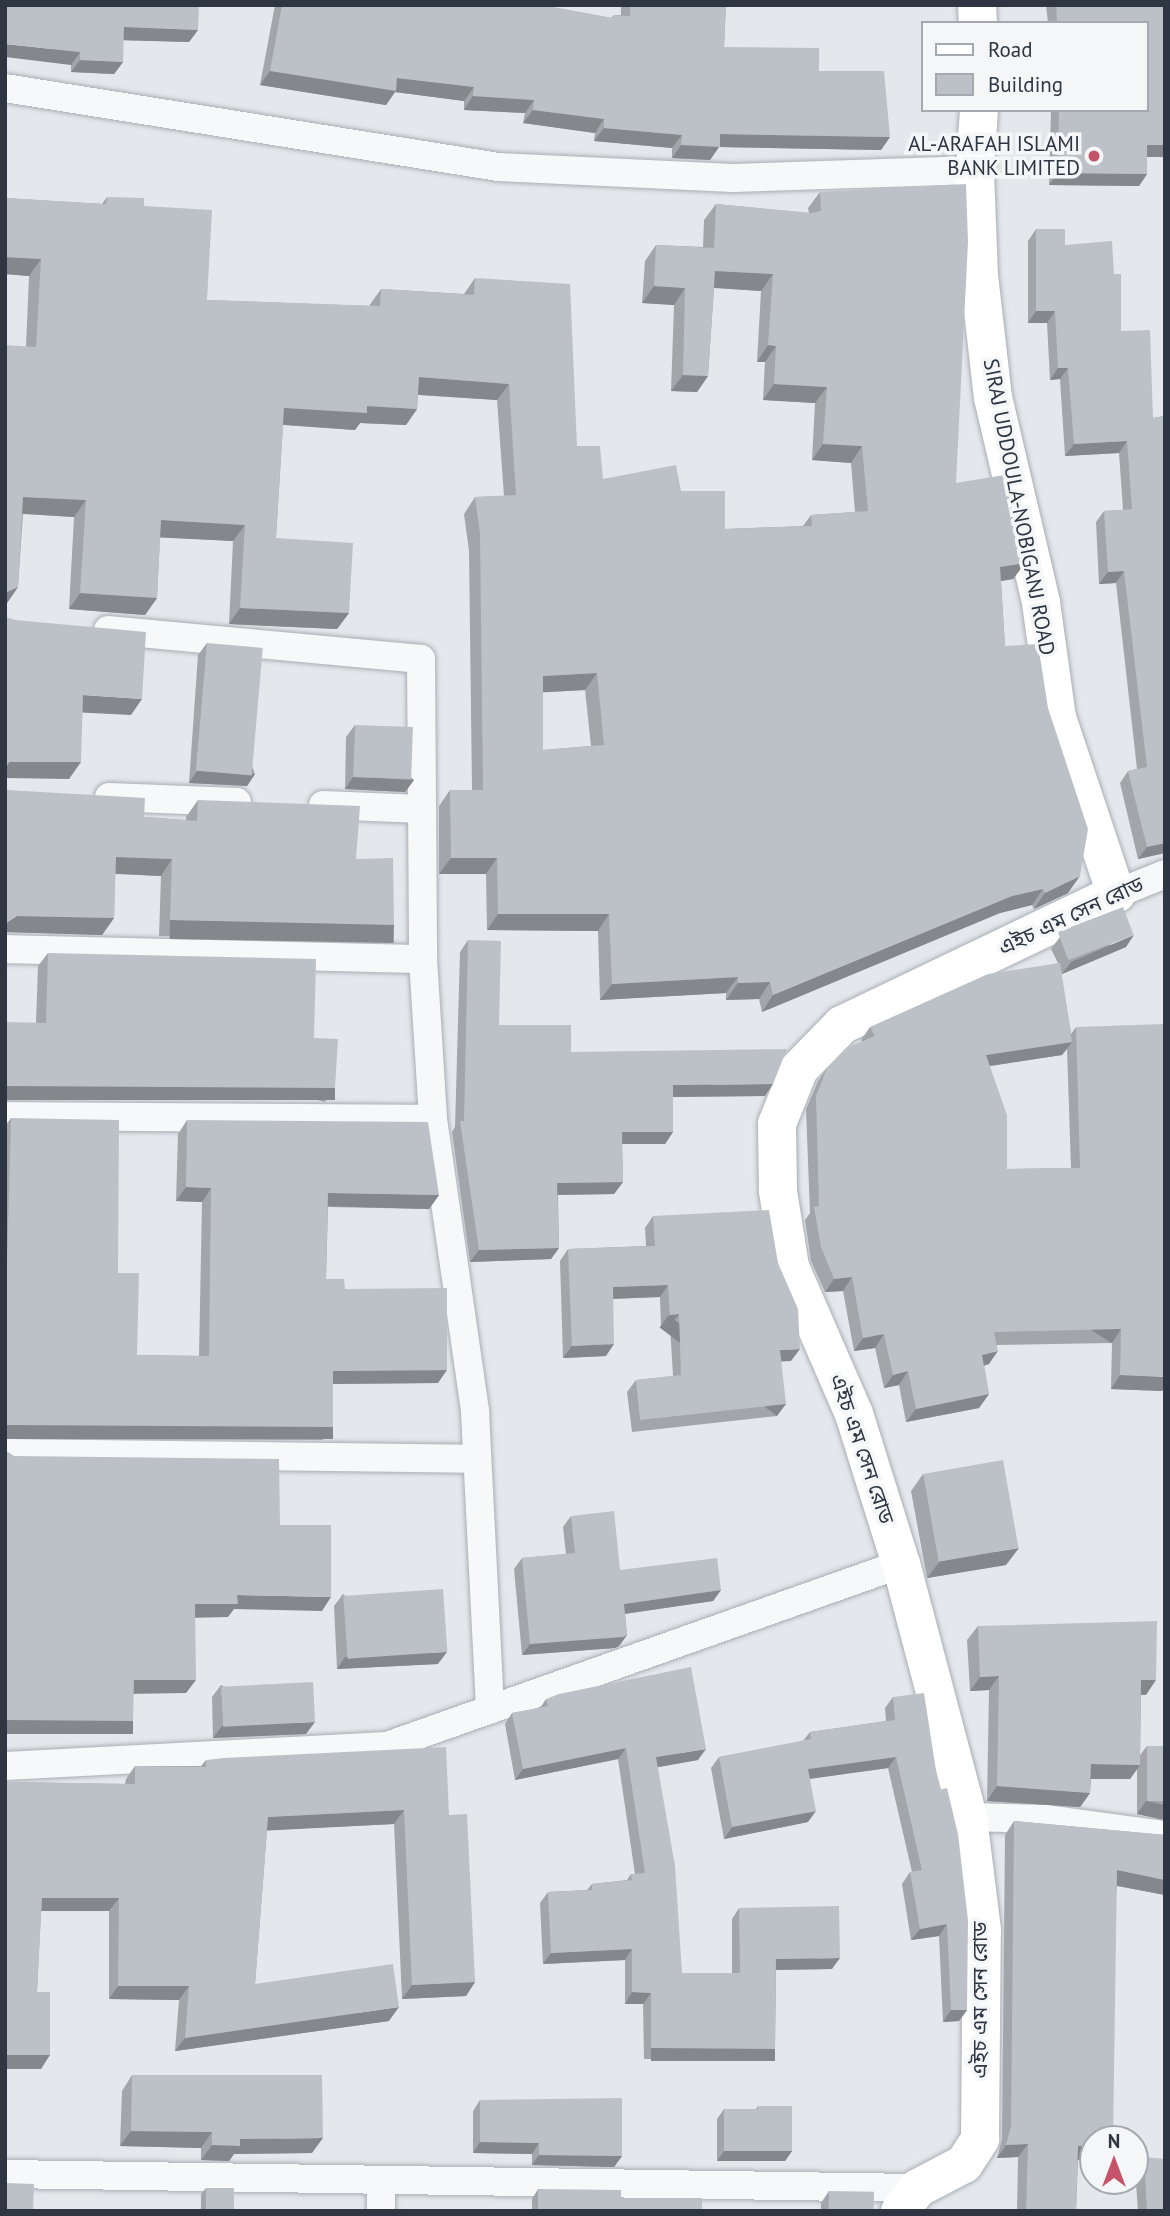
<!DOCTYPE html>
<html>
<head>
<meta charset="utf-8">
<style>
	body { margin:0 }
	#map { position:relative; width:1170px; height:2216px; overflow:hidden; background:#e4e7eb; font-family:"PT Sans","Noto Sans Bengali",sans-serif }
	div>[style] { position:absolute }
	.roads { filter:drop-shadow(0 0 2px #a9aeb5) drop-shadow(0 0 2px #a9aeb5) }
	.minor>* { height:28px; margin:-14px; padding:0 14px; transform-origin:14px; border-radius:14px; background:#f7f8f9 }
	.secondary>* { height:38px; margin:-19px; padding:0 19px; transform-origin:19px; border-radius:19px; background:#fff }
	.wall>* { inset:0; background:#a2a6ab }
	.shaded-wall>* { inset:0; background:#84878b; transform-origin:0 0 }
	.building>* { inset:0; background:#bcc1c7; transform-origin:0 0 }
	.dots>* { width:19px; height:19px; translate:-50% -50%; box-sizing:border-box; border:4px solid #f4f6f8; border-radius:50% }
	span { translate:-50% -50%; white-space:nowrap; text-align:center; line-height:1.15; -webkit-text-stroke:7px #f4f6f8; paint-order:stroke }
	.poi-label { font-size:21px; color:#2d3642 }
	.right { translate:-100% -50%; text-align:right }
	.street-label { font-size:21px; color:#2d3642 }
	.frame { position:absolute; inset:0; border:7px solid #2d3642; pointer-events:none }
	.legend { position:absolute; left:921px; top:21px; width:228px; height:91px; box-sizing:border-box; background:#f4f6f8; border:2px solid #a4a9af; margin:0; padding:9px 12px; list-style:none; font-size:21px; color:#2d3642 }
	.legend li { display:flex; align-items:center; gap:14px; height:35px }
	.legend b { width:35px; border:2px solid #a4a9af }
	.north { position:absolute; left:1079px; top:2125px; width:70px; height:70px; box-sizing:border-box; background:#f4f6f8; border:2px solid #a4a9af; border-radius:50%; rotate:0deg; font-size:19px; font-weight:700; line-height:28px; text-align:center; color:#2d3642 }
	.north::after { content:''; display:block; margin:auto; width:24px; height:32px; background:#c5546a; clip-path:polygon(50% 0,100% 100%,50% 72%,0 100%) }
</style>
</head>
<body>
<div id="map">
	<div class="roads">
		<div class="minor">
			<i style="left:5px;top:88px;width:499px;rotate:9.1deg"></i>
			<i style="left:498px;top:167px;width:235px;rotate:2.7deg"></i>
			<i style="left:733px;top:178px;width:242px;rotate:-1.9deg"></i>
			<i style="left:108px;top:630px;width:314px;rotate:5.3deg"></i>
			<i style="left:421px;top:659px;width:300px;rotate:89.6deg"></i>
			<i style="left:423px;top:959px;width:160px;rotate:86.4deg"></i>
			<i style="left:433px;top:1119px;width:296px;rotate:81.8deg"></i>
			<i style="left:475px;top:1412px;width:298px;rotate:87.1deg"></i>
			<i style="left:109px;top:797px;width:128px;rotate:2.2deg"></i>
			<i style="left:323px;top:805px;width:98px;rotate:2.3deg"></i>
			<i style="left:1116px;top:894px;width:53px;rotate:-22.2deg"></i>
			<i style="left:5px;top:949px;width:418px;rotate:1.4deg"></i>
			<i style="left:5px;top:1116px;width:428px;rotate:0.4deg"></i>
			<i style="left:5px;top:1453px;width:472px;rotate:0.7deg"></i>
			<i style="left:5px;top:1766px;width:383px;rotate:-3deg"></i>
			<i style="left:387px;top:1746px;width:545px;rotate:-19.5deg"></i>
			<i style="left:968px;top:1817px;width:77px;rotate:1.5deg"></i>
			<i style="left:1045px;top:1819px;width:121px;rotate:7.6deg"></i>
			<i style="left:5px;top:2174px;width:913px;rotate:0.88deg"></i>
			<i style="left:381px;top:2182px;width:29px;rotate:90deg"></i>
		</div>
		<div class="secondary">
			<i style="left:977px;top:5px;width:18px;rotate:87deg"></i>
			<i style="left:900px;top:2211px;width:29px;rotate:-52deg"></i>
			<i style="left:918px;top:2188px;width:52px;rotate:-27.6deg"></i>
			<i style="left:964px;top:2164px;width:30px;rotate:-57deg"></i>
			<i style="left:980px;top:2139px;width:209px;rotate:-89.5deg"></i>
			<i style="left:982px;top:1930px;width:114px;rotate:-97.1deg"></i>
			<i style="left:968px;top:1817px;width:262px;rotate:-104.8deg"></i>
			<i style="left:901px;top:1564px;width:157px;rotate:-107.4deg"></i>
			<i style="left:854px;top:1414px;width:160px;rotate:-113.5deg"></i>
			<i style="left:790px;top:1267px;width:77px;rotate:-99deg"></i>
			<i style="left:778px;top:1191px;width:67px;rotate:-90.9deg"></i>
			<i style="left:777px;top:1124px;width:59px;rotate:-68.2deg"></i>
			<i style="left:799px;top:1069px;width:62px;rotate:-45.7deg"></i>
			<i style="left:842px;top:1025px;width:304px;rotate:-25.6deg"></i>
			<i style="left:1116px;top:894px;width:186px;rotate:-108.5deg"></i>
			<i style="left:1057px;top:718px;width:117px;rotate:-97.9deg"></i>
			<i style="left:1041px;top:602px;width:210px;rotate:-103.2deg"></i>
			<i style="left:993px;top:398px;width:123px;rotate:-96.5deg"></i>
			<i style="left:979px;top:276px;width:106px;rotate:-92.2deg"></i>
			<i style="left:975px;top:170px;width:60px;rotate:-86.2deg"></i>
		</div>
	</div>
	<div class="wall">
		<i style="clip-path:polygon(5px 5px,198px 30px,189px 42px,123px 40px,123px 62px,114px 74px,71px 72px,71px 65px)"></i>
		<i style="clip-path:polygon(275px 5px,541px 5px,611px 18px,614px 15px,621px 15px,621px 5px,726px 5px,724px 47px,819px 71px,890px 137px,881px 150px,719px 147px,710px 160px,672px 158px,672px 148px,594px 141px,595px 133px,523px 123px,525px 113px,464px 110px,464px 101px,395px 92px,386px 105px,260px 85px)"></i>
		<i style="clip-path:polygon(1046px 5px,1165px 5px,1165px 157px,1147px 157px,1147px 174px,1139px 186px,1049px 185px,1051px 110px,1147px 110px,1147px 23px,1048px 23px)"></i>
		<i style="clip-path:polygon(evenodd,820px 192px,956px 483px,1025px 563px,1013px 579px,1001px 581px,1005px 646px,1068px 893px,1034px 909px,1032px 905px,1000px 913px,762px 1012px,759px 999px,726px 1000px,726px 993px,600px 1000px,598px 931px,487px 930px,486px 874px,439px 874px,439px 806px,450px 790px,472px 790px,469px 551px,464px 514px,475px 497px,504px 496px,497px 400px,418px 395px,417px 409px,406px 425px,360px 423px,355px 430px,283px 425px,276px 538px,349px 613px,337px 629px,229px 624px,233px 541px,160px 537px,157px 598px,145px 615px,69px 609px,74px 517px,23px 514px,18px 587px,7px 603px,26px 346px,29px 276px,5px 274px,5px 198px,102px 204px,107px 197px,144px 206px,207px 300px,369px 306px,381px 289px,464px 294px,475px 278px,577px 446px,603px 479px,681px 491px,725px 529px,803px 526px,811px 515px,855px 512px,851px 463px,812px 460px,815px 403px,763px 400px,765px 362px,757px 362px,761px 291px,714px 288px,708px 376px,697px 392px,671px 391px,674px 305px,642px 303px,645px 261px,656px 245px,703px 247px,704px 220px,716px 204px,809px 213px,808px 208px,820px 192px,585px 690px,591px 746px,543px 750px,543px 692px,585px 690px)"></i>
		<i style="clip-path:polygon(1036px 229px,1065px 245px,1114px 274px,1121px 331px,1153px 418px,1165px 416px,1165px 853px,1138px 859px,1120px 783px,1128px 771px,1137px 769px,1116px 583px,1099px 584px,1096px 522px,1104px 511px,1123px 510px,1119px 453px,1065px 456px,1060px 379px,1050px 380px,1047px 323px,1028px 323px,1028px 241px)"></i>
		<i style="clip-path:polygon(207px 643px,255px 774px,247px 786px,189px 783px,198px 655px)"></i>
		<i style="clip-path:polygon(355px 725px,414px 780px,405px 792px,345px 789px,346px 737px)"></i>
		<i style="clip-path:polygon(7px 790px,144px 817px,186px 820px,186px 817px,198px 800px,356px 859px,394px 925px,383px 941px,159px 936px,161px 876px,115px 874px,114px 918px,102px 935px,5px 932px)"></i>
		<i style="clip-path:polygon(evenodd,1060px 937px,1126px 947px,1062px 974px,1061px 972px,1071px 1034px,1076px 1027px,1162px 1391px,1111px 1389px,1112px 1343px,997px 1345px,989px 1364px,984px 1366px,989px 1394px,979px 1408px,906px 1422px,899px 1385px,884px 1388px,875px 1348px,854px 1351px,843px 1291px,825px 1292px,811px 1261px,805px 1220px,810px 1213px,806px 1109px,818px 1081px,827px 1068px,862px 1042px,861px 1040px,870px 1027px,1058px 963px,1051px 949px,1060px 937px,1067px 1049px,1071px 1168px,1007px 1169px,990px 1066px,1062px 1055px,1067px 1049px)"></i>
		<i style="clip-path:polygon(468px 940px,499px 1025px,571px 1052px,765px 1096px,673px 1097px,673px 1132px,665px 1144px,622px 1144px,623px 1182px,614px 1194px,558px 1195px,559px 1248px,551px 1259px,470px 1262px,452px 1132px,455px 1127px,460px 952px)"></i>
		<i style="clip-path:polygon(48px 953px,314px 1038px,335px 1088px,325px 1102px,36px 1023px,38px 966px)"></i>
		<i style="clip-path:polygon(11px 1118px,118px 1273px,137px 1355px,199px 1356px,202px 1202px,176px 1201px,178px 1134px,187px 1120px,439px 1195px,429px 1209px,328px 1207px,326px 1279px,345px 1289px,438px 1383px,333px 1384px,323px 1440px,5px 1439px,5px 1126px)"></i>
		<i style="clip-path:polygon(653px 1216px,791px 1361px,781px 1361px,777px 1416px,632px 1432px,627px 1392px,636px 1380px,673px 1376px,670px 1326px,661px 1327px,660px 1297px,613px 1299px,606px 1356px,563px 1358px,560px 1261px,568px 1249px,646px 1246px,645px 1228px)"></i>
		<i style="clip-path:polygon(923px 1474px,1006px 1565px,927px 1578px,911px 1491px)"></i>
		<i style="clip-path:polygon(571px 1516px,620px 1570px,721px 1590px,713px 1601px,625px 1614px,627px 1635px,619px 1646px,615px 1648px,522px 1655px,514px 1569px,522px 1558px,566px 1554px,563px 1527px)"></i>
		<i style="clip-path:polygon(343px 1594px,438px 1664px,337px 1669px,334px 1606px)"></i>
		<i style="clip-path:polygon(978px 1626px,1146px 1695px,1141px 1695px,1140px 1755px,1147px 1746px,1165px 1746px,1165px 1820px,1137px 1814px,1137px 1769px,1130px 1779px,1091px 1779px,1090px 1793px,1080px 1807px,987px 1801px,989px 1690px,970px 1691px,967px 1640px)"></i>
		<i style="clip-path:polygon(221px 1685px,306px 1734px,213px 1738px,212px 1697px)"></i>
		<i style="clip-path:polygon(893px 1697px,967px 2010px,959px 2021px,943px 2022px,939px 1936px,911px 1940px,902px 1884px,910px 1872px,912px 1872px,888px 1768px,810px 1779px,808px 1822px,724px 1839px,711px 1768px,719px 1757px,803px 1741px,810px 1732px,886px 1721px,885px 1708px)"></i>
		<i style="clip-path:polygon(546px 1699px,698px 1760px,657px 1767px,682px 1973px,732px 1973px,732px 1919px,739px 1908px,832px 1969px,776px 1970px,775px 2049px,767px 2060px,644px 2059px,643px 2004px,625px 2004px,625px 1960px,543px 1964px,540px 1903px,548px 1892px,587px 1890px,592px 1884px,627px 1880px,631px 1874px,635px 1874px,618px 1759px,515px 1780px,505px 1724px,512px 1713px,540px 1708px)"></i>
		<i style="clip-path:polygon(206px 1760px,449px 1815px,475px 1982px,466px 1996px,402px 1999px,394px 1824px,267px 1830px,255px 1984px,389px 2021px,175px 2051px,179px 2000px,109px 1999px,109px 1911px,41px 1911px,37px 1992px,41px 2069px,5px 2069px,5px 1782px,125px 1784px,126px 1779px,135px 1766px,201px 1766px)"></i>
		<i style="clip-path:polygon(1014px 1821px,1165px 1835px,1165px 1895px,1117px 1886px,1093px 2139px,1093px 2160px,1078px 2160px,1076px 2211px,1017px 2211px,1018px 2157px,997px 2158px,1002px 2139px,1005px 1835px)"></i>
		<i style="clip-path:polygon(132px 2075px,312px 2153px,234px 2154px,229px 2161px,201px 2160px,201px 2148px,120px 2146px,122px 2091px)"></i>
		<i style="clip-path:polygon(480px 2100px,622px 2156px,614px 2167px,532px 2165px,532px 2154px,473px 2153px,473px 2111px)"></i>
		<i style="clip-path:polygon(758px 2106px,792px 2151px,785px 2161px,717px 2161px,717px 2119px,724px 2109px,756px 2109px)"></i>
		<i style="clip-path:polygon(1144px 2157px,1165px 2211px,1138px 2211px,1135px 2169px)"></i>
		<i style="clip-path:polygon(206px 2188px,234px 2211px,201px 2211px,201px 2194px)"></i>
		<i style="clip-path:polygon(538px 2189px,702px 2211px,532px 2211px,532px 2199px)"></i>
		<i style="clip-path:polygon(829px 2191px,874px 2211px,821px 2211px,821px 2203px)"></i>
	</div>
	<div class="shaded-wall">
		<i style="clip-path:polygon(124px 27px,198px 30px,189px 42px,115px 40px)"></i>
		<i style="clip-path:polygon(5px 44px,80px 52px,71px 65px,5px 57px)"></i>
		<i style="clip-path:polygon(80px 60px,123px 62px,114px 74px,71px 72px)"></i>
		<i style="clip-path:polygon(270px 71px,397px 78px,474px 87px,464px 101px,395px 92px,386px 105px,260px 85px)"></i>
		<i style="clip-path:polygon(473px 96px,534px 100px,525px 113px,464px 110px)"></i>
		<i style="clip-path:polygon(533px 110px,604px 119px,595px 133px,523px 123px)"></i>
		<i style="clip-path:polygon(604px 128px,682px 135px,672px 148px,594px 141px)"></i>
		<i style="clip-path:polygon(720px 134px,890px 137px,881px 150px,719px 147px,710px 160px,672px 158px,681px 145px)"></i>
		<i style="clip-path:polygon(1147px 145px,1165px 145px,1165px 157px,1139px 157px)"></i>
		<i style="clip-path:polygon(1058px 173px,1147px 174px,1139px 186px,1049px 185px)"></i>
		<i style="clip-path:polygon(5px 257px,41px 259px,29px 276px,5px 274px)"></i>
		<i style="clip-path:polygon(715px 271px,773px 274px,761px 291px,703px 287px)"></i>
		<i style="clip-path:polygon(654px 286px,685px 288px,674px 305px,642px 303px)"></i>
		<i style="clip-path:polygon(1036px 311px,1055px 311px,1047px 323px,1028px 323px)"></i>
		<i style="clip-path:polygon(768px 345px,776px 346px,765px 362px,757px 362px)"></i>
		<i style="clip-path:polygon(1058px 368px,1068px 368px,1060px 379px,1050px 380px)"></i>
		<i style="clip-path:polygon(683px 375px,708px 376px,697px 392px,671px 391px)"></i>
		<i style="clip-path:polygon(419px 377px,509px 384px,497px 400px,407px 394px)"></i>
		<i style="clip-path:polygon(774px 384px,827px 387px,815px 403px,763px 400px)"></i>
		<i style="clip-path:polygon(367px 406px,417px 409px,406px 425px,360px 423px,355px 430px,273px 424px,284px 408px)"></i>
		<i style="clip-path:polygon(1127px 441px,1119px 453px,1065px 456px,1074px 444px)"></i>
		<i style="clip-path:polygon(823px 444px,862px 446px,851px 463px,812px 460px)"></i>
		<i style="clip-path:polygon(23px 497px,86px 500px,74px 517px,12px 513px)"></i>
		<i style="clip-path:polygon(161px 520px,245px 525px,233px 541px,150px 537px)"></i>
		<i style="clip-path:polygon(1025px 563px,1013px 579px,989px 583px,1000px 567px)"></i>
		<i style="clip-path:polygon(1124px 571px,1116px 583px,1099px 584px,1108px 572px)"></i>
		<i style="clip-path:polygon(18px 587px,7px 603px,5px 604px,5px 593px)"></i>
		<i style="clip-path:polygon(80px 593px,157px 598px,145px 615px,69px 609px)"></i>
		<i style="clip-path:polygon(240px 608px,349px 613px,337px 629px,229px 624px)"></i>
		<i style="clip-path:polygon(597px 673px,585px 690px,532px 693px,543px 676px)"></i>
		<i style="clip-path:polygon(83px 695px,142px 699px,131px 715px,71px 712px)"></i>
		<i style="clip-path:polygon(9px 762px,81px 762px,69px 779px,5px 778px,5px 768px)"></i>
		<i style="clip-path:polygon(197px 771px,255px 774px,247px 786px,189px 783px)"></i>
		<i style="clip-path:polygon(353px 777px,414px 780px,405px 792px,345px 789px)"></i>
		<i style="clip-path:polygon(1165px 843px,1165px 853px,1138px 859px,1147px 847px)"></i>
		<i style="clip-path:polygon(116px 857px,172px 859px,161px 876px,104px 873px)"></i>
		<i style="clip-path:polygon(451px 858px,497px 858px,486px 874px,439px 874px)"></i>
		<i style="clip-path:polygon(1080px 876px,1068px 893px,1034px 909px,1045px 893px)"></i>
		<i style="clip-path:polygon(1043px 889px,1032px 905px,1000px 913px,762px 1012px,773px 995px,1012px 896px)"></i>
		<i style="clip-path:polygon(498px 914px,609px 914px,598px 931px,487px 930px)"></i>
		<i style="clip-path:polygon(17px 916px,114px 918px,102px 935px,5px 932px,5px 924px)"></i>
		<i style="left:170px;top:920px;width:224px;height:19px;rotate:1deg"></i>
		<i style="clip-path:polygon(1134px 935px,1126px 947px,1062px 974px,1071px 962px)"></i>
		<i style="clip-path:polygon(738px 977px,726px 993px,600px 1000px,612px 984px)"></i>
		<i style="clip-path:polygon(770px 982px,759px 999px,726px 1000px,738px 983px)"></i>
		<i style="clip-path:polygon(1072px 1042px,1062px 1055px,976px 1068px,986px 1055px)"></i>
		<i style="clip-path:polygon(773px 1084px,765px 1096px,665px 1097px,673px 1085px)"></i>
		<i style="left:5px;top:1086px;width:330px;height:14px"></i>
		<i style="clip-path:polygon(622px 1132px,673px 1132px,665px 1144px,614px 1144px)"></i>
		<i style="clip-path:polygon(623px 1182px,614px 1194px,549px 1195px,557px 1183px)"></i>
		<i style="clip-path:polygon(186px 1187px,211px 1188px,202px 1202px,176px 1201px)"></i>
		<i style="clip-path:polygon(328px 1193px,439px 1195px,429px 1209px,319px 1206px)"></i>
		<i style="clip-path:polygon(559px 1248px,551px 1259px,470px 1262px,479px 1250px)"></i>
		<i style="clip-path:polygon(852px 1277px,843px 1291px,825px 1292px,834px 1279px)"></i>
		<i style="clip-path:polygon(668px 1285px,660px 1297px,605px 1299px,613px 1287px)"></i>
		<i style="clip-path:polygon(679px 1314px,670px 1326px,661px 1327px,670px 1315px)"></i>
		<i style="left:1121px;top:1329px;width:17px;height:127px;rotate:123deg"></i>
		<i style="clip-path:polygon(884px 1334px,875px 1348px,854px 1351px,863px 1338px)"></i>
		<i style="clip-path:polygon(614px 1344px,606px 1356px,563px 1358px,572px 1346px)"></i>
		<i style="clip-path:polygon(800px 1349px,791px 1361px,772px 1362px,780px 1350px)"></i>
		<i style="clip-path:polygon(998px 1351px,989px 1364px,972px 1368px,982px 1355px)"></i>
		<i style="clip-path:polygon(447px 1370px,438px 1383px,324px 1384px,333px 1371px)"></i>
		<i style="clip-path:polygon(908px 1371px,899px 1385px,884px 1388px,893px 1375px)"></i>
		<i style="clip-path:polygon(1120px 1375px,1165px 1377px,1165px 1387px,1162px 1391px,1111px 1389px)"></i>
		<i style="clip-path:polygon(989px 1394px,979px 1408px,906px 1422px,916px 1409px)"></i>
		<i style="left:786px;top:1404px;width:15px;height:147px;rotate:127deg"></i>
		<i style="left:6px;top:1425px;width:327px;height:14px"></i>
		<i style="clip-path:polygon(1019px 1548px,1006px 1565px,927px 1578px,940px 1561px)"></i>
		<i style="clip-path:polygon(721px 1590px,713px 1601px,616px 1615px,624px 1604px)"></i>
		<i style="clip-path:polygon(237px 1595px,331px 1597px,322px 1611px,234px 1609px,228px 1617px,185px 1618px,195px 1604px)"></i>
		<i style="clip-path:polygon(627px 1635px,619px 1646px,615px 1648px,522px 1655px,530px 1644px)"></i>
		<i style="clip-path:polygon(447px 1652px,438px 1664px,337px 1669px,345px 1657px)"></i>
		<i style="clip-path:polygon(999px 1676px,989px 1690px,970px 1691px,980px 1677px)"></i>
		<i style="clip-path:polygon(134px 1680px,196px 1680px,186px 1693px,125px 1694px)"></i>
		<i style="clip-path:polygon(1141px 1680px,1156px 1680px,1146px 1695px,1131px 1694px)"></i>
		<i style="left:5px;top:1720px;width:128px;height:14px"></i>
		<i style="clip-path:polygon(315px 1722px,306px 1734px,213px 1738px,222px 1726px)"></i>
		<i style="clip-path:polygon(626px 1748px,618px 1759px,515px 1780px,523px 1769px)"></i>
		<i style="clip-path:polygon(706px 1749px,698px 1760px,648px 1769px,656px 1757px)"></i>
		<i style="clip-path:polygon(896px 1757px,888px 1768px,800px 1780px,808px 1769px)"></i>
		<i style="clip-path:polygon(1091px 1764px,1140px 1765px,1130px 1779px,1081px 1779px)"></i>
		<i style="clip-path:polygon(997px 1786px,1090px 1793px,1080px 1807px,987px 1801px)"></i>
		<i style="clip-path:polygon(1146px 1801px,1165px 1805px,1165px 1820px,1137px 1814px)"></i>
		<i style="clip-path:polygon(404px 1810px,394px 1824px,259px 1831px,268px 1817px)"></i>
		<i style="clip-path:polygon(816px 1811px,808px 1822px,724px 1839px,732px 1827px)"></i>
		<i style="clip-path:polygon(1117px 1870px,1165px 1880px,1165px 1895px,1108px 1884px)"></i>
		<i style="clip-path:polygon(42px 1898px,119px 1898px,109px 1911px,32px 1911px)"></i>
		<i style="clip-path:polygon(947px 1924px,939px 1936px,911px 1940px,920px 1929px)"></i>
		<i style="clip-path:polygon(632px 1949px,625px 1960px,543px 1964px,551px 1953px)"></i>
		<i style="clip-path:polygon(840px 1958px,832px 1969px,768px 1970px,776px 1959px)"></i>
		<i style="clip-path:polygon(475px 1982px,466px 1996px,402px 1999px,412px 1985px)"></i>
		<i style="clip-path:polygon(118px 1986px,189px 1986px,179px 2000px,109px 1999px)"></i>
		<i style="clip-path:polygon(632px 1992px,651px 1993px,643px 2004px,625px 2004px)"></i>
		<i style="clip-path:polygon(399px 2007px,389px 2021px,175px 2051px,185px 2038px)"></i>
		<i style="clip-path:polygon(951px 2010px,967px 2010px,959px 2021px,943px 2022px)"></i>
		<i style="left:651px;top:2048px;width:124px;height:13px"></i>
		<i style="clip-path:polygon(5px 2055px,50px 2055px,41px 2069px,5px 2069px)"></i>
		<i style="clip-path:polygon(131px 2131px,212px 2132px,201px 2148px,120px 2146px)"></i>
		<i style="clip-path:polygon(323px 2138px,312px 2153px,234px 2154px,229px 2161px,201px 2160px,212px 2145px,240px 2139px)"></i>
		<i style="clip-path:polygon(480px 2142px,539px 2143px,532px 2154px,473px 2153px)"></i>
		<i style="clip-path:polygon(1028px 2144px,1018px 2157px,997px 2158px,1006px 2145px)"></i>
		<i style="clip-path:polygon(1078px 2146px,1093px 2146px,1093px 2160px,1069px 2160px)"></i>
		<i style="clip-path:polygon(724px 2151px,792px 2151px,785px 2161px,717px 2161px)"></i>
		<i style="clip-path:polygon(539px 2155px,622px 2156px,614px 2167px,532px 2165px)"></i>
	</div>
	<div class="building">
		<i style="clip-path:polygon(5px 5px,199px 5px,198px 30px,124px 27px,123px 62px,80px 60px,80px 52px,5px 44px)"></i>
		<i style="clip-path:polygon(282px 5px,541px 5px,613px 18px,614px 15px,630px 16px,630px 5px,726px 5px,724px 47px,819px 48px,819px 71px,884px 71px,890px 137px,720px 134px,720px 147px,681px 145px,682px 135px,604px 128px,604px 119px,533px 110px,534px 100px,473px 96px,474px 87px,397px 78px,396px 91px,270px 71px)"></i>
		<i style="clip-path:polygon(1056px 5px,1165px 5px,1165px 145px,1147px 145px,1147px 174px,1058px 173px,1059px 110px,1147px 110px,1147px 23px,1057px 23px)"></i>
		<i style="clip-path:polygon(evenodd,966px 184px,968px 242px,956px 483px,1004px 475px,1025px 563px,1000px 567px,1005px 646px,1038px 644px,1048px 708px,1088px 829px,1080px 876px,1045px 893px,1043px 889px,1012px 896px,773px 995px,770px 982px,738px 983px,738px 977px,612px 984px,609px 914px,498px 914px,497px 858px,451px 858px,450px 790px,483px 790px,480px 534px,475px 497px,516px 495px,509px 384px,419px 377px,417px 409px,367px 406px,367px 413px,284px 408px,276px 538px,353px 543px,349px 613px,240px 608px,245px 525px,161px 520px,157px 598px,80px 593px,86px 500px,23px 497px,18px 587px,5px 593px,5px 345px,36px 347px,41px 259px,5px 257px,5px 198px,106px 204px,107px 197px,144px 198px,144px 206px,212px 210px,207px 300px,380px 306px,381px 289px,474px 295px,475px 278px,570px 284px,577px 446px,600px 446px,603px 479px,676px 465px,681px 491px,725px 491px,725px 529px,812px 526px,811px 515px,868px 511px,862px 446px,823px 444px,827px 387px,774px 384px,776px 346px,768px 345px,773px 274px,715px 271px,708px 376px,683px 375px,685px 288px,654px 286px,656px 245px,714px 248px,716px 204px,811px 213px,821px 211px,820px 192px,966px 184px,597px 673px,604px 745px,543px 750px,543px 676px,597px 673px)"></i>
		<i style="clip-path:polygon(1036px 229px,1065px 229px,1065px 245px,1112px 241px,1114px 274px,1121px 274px,1121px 331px,1150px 330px,1153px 418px,1165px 416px,1165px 843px,1147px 847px,1128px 771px,1147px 767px,1124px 571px,1108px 572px,1104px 511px,1132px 509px,1127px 441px,1074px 444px,1068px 368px,1058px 368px,1055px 311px,1036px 311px)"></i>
		<i style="clip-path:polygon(5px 614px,6px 617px,15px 620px,146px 632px,142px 699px,83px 695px,81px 762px,9px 762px,5px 768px)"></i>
		<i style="left:207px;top:643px;width:56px;height:128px;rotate:5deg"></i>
		<i style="left:355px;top:725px;width:58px;height:52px;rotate:2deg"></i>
		<i style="clip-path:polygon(5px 786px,7px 790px,145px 798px,144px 817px,197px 821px,198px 800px,360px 806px,356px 859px,393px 858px,394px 925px,170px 920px,172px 859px,116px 857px,114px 918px,17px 916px,5px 924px)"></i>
		<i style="left:1123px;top:907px;width:30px;height:70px;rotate:69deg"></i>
		<i style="clip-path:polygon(468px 940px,501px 941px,499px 1025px,571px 1025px,571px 1052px,787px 1049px,773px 1084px,673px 1085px,673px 1132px,622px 1132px,623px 1182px,557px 1183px,559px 1248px,479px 1250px,460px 1121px,464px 1121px)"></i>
		<i style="clip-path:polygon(48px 953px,316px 959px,314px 1038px,338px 1039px,335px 1088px,5px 1086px,5px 1022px,46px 1023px)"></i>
		<i style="clip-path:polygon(1060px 963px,1072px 1042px,986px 1055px,1007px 1115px,1007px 1169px,1080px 1168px,1076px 1027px,1165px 1024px,1165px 1377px,1120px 1375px,1121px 1329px,994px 1332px,998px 1351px,982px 1355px,989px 1394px,916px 1409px,908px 1371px,893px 1375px,884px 1334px,863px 1338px,852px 1277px,834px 1279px,821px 1247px,814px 1207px,819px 1206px,816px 1096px,827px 1068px,846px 1048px,875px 1036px,870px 1027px,988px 974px)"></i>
		<i style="clip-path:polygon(11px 1118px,119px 1120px,118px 1273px,139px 1273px,137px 1355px,209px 1356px,211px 1188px,186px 1187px,187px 1120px,428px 1122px,439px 1195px,328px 1193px,326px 1279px,344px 1279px,345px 1289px,447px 1288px,447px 1370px,333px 1371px,333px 1427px,6px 1425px,5px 1426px,5px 1337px)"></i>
		<i style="clip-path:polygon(769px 1210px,778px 1263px,798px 1309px,800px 1349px,780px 1350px,786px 1404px,640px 1420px,636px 1380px,681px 1375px,679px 1314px,670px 1315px,668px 1285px,613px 1287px,614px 1344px,572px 1346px,568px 1249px,655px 1246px,653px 1216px)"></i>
		<i style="clip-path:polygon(5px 1450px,14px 1456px,279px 1459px,280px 1525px,331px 1525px,331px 1597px,237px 1595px,238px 1604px,195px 1604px,196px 1680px,134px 1680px,133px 1721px,5px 1720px)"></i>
		<i style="left:1003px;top:1460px;width:89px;height:81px;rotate:80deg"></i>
		<i style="clip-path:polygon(614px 1511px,620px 1570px,717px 1558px,721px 1590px,624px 1604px,627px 1635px,623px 1637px,530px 1644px,522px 1558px,575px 1553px,571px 1516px)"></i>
		<i style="left:443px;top:1589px;width:63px;height:100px;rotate:86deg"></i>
		<i style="clip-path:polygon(1157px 1621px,1156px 1680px,1141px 1680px,1140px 1765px,1091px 1764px,1090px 1793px,997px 1786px,999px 1676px,980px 1677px,978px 1626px)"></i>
		<i style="clip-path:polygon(691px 1667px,706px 1749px,656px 1757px,675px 1866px,682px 1973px,740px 1973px,739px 1908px,839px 1906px,840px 1958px,776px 1959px,775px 2049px,651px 2048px,651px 1993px,632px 1992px,632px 1949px,551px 1953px,548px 1892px,592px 1890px,592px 1884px,632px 1880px,631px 1874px,645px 1873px,626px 1748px,523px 1769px,512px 1713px,548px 1706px,546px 1699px,559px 1694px)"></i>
		<i style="left:313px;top:1682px;width:40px;height:92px;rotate:87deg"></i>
		<i style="clip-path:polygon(924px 1693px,939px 1790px,947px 1788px,958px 1834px,968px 1920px,967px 2010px,951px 2010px,947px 1924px,920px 1929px,910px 1872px,922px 1870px,896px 1757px,808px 1769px,816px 1811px,732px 1827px,719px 1757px,811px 1739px,810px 1732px,895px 1720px,893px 1697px)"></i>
		<i style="left:1147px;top:1746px;width:18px;height:55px"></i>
		<i style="clip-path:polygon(446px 1747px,449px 1815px,467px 1814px,475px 1982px,412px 1985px,404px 1810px,268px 1817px,255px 1984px,393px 1964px,399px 2007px,185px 2038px,189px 1986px,118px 1986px,119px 1898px,42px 1898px,37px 1992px,50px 1992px,50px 2055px,5px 2055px,5px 1782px,135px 1784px,135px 1766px,206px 1767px,206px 1760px,224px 1758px)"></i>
		<i style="clip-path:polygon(1014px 1821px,1165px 1835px,1165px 1880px,1117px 1870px,1113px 2139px,1093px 2139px,1093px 2146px,1078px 2146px,1076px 2211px,1026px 2211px,1028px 2144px,1006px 2145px,1011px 2126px)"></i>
		<i style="clip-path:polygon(132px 2075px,322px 2075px,323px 2138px,240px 2139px,240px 2146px,212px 2145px,212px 2132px,131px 2131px)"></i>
		<i style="clip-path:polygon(622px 2098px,622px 2156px,539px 2155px,539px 2143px,480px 2142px,480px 2100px)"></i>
		<i style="clip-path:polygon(758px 2106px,792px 2106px,792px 2151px,724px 2151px,724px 2109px,758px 2109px)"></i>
		<i style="clip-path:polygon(1144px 2157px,1165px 2159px,1165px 2211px,1147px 2211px)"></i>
		<i style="left:5px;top:2183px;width:29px;height:28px;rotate:2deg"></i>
		<i style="left:206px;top:2188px;width:28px;height:23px"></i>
		<i style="clip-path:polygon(538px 2189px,621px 2190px,621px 2198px,702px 2198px,702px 2211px,538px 2211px)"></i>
		<i style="left:829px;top:2191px;width:45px;height:20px;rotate:1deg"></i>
	</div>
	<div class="dots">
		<i style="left:1094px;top:156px;background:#c5546a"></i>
	</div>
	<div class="poi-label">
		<span class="right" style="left:1080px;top:156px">AL-ARAFAH ISLAMI<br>BANK LIMITED</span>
	</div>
	<div class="street-label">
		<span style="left:1019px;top:507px;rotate:79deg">SIRAJ UDDOULA-NOBIGANJ ROAD</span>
		<span style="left:1071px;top:916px;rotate:-25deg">এইচ এম সেন রোড</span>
		<span style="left:862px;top:1449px;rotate:71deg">এইচ এম সেন রোড</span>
		<span style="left:980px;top:2000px;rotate:-90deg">এইচ এম সেন রোড</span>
	</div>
	<div class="frame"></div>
	<ul class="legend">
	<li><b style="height:9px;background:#fff"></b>Road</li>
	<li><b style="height:19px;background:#bcc1c7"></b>Building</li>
	</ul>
	<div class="north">N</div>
</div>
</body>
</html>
